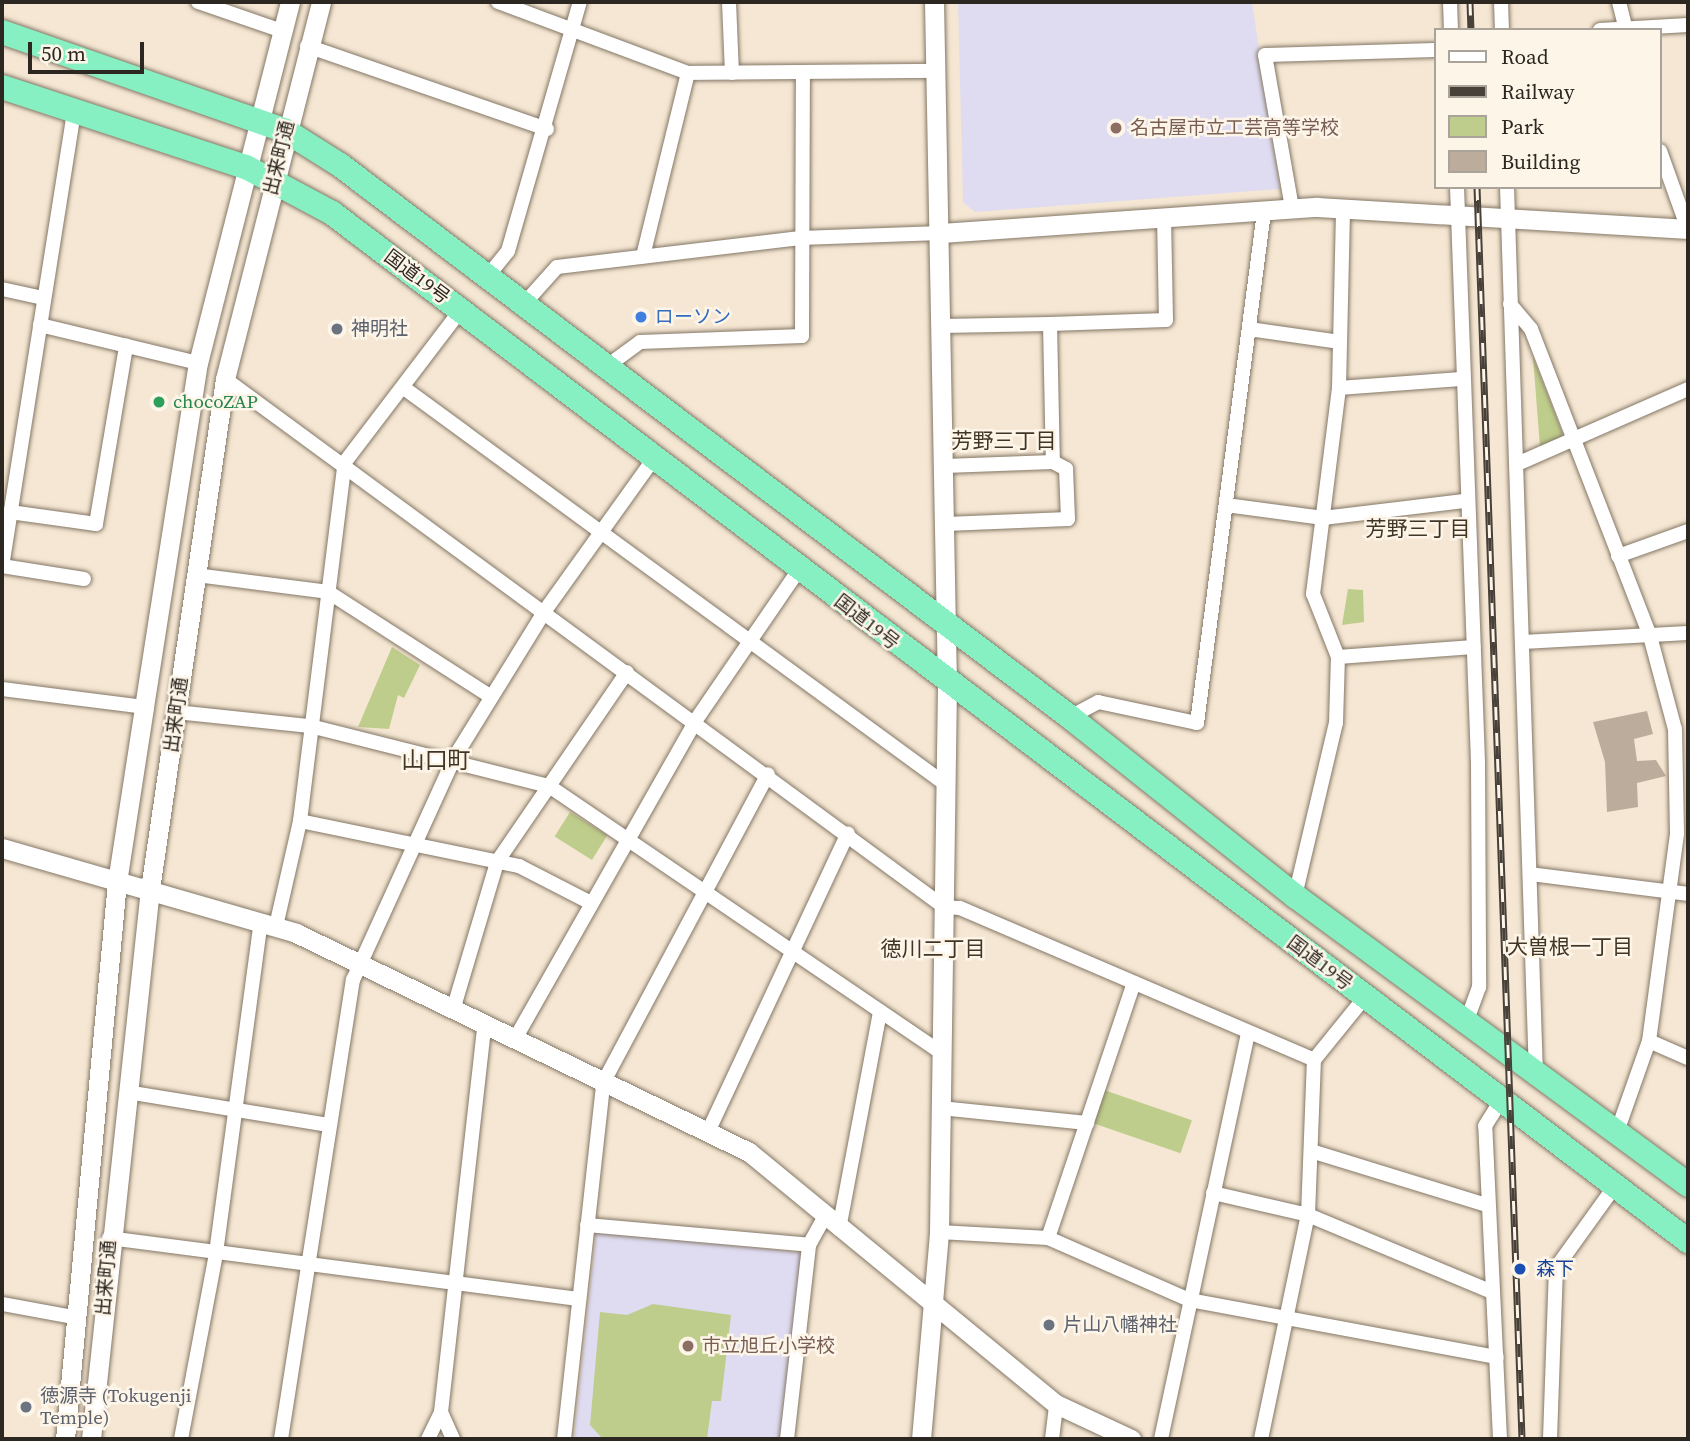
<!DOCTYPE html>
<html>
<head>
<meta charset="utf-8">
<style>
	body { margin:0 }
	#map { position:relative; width:1690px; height:1441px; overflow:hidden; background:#f5e7d3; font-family:"Source Serif 4","Noto Sans JP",serif }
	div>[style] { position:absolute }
	.education>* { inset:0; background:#dfdcf2 }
	.green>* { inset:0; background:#becd8b; transform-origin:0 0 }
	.building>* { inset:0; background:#bcac9b }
	.roads { filter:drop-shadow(0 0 2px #847766) drop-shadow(0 0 2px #847766) }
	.street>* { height:14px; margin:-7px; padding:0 7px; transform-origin:7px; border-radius:7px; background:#fff }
	.secondary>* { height:19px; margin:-9.5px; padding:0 9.5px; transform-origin:9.5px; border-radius:9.5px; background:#fff }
	.highway>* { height:24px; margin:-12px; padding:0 12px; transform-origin:12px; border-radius:12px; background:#87f0c2 }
	.rail>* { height:7px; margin-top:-3.5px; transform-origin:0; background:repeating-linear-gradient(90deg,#fef5e9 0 13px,#484139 0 26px); box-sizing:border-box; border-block:2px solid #484139 }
	.dots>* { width:19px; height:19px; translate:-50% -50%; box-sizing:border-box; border:4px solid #fef5e9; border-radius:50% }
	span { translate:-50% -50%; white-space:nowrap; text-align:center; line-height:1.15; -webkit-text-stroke:5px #fef5e9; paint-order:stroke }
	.education-label { font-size:19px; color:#785e54 }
	.left { translate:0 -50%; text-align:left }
	.street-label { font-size:19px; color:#2c2720 }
	.shop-label { font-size:19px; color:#366cbe }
	.worship-label { font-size:19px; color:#5b616d }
	.leisure-label { font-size:19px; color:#27864d }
	.transit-label { font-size:19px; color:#164399 }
	.neighbourhood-label { font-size:21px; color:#413526 }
	.quarter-label { font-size:23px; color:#413526 }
	.frame { position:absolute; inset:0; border:4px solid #2c2720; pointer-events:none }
	.legend { position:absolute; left:1434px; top:28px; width:228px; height:161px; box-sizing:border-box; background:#fef5e9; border:2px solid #aaa399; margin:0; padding:9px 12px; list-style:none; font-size:21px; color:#2c2720 }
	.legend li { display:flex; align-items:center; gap:14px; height:35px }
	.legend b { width:35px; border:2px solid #aaa399 }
	.scale { position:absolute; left:28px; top:42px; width:116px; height:32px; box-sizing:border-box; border:4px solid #2c2720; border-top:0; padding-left:9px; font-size:21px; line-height:24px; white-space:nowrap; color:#2c2720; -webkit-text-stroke:5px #fef5e9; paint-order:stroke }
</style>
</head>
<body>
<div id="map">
	<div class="education">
		<i style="clip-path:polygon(958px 2px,1252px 2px,1280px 189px,975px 212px,963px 202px)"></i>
		<i style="clip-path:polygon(603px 1230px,802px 1253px,781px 1439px,574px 1439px,596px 1235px)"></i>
	</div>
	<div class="green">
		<i style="clip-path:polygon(1533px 357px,1562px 432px,1561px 439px,1540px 447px)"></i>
		<i style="clip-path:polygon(1348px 589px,1363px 590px,1364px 622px,1342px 625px)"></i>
		<i style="clip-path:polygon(392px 647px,420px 665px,404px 698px,398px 695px,389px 729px,358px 727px)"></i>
		<i style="left:570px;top:812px;width:44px;height:29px;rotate:32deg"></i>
		<i style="left:1104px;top:1090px;width:93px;height:35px;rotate:19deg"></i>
		<i style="clip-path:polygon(653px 1304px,731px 1315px,721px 1401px,712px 1401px,707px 1439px,619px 1439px,601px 1437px,590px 1425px,600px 1312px,627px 1315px)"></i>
	</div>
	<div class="building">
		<i style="clip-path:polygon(1647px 711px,1653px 734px,1634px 739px,1637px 761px,1656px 760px,1666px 776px,1637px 783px,1638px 807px,1607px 812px,1605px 762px,1593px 722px)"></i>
	</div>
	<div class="roads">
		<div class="street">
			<i style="left:198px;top:2px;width:89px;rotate:19deg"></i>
			<i style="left:498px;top:2px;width:203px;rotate:20.5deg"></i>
			<i style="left:688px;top:73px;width:249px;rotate:-0.5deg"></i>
			<i style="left:729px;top:2px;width:71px;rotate:87.6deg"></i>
			<i style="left:1450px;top:2px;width:28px;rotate:88deg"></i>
			<i style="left:1501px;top:2px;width:28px;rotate:88deg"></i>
			<i style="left:1619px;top:2px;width:29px;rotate:76deg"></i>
			<i style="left:1600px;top:30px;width:88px;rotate:-3.3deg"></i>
			<i style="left:307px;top:46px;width:254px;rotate:19.1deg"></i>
			<i style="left:74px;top:112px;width:460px;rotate:99deg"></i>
			<i style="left:2px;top:566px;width:83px;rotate:9deg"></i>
			<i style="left:1660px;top:151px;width:83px;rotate:70.3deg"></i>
			<i style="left:1457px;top:187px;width:575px;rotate:87.91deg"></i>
			<i style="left:1478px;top:762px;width:225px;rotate:89.7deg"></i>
			<i style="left:1479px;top:987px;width:35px;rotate:110deg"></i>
			<i style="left:1507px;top:187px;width:886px;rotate:88.13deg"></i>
			<i style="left:1292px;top:208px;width:155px;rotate:-100deg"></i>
			<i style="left:1265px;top:55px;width:171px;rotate:-1.7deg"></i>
			<i style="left:643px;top:256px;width:188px;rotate:-76.2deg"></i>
			<i style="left:487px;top:277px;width:33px;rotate:-51deg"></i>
			<i style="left:508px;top:251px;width:259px;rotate:-73.9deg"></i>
			<i style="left:2px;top:289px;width:42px;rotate:12.4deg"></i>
			<i style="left:1510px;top:304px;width:33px;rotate:50deg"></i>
			<i style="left:1531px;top:329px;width:329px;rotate:68.8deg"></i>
			<i style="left:1650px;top:636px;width:96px;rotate:75deg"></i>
			<i style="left:1675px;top:729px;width:105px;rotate:88.9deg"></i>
			<i style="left:1677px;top:834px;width:209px;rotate:97.7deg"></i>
			<i style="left:1649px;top:1041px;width:96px;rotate:109.4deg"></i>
			<i style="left:523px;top:305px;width:51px;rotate:-48.2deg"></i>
			<i style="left:557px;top:267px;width:245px;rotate:-6.8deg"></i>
			<i style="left:800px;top:238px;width:141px;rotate:-2deg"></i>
			<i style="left:1050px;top:324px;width:116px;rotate:-2deg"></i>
			<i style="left:1166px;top:320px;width:101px;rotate:-91.1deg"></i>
			<i style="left:40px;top:325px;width:163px;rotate:13.5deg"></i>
			<i style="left:942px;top:326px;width:108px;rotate:-1.1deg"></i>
			<i style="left:1050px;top:324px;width:138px;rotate:88.8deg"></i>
			<i style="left:1249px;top:329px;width:92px;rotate:8.1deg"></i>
			<i style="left:606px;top:367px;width:42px;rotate:-36.3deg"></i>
			<i style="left:640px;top:342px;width:162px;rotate:-2.1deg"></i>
			<i style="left:802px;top:336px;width:263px;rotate:-89.8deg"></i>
			<i style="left:225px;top:379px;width:892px;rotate:36.29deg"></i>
			<i style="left:944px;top:907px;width:16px;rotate:4deg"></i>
			<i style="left:960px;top:908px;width:385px;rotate:23.2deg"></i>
			<i style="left:404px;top:388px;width:670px;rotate:36.2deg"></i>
			<i style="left:1339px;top:388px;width:122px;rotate:-4.2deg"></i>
			<i style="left:1517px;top:464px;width:187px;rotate:-23.7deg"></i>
			<i style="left:945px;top:466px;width:108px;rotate:-2.1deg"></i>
			<i style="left:1053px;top:462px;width:15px;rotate:28deg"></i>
			<i style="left:1066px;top:469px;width:50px;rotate:87.7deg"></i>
			<i style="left:1068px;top:519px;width:122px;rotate:177.7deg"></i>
			<i style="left:1226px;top:505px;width:98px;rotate:7.6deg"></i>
			<i style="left:1323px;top:518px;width:142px;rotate:-6.9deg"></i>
			<i style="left:10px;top:512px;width:87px;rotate:7.9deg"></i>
			<i style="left:96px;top:524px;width:181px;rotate:-80.4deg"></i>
			<i style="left:1618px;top:556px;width:74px;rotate:-19.7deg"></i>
			<i style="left:196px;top:575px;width:133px;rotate:7.3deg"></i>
			<i style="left:328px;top:592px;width:193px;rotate:32.7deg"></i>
			<i style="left:1523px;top:642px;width:165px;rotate:-3.1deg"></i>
			<i style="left:1338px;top:657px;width:136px;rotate:-4.2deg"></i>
			<i style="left:2px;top:689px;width:143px;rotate:7.2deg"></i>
			<i style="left:176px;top:712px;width:135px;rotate:6deg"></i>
			<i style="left:310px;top:726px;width:246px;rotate:14.1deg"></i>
			<i style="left:549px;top:786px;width:474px;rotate:34.2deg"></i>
			<i style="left:1070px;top:717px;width:32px;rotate:-28deg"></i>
			<i style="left:1098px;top:702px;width:101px;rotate:12deg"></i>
			<i style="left:1197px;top:723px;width:515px;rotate:-82.53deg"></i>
			<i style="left:300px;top:821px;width:224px;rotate:11.6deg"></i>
			<i style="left:519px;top:866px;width:76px;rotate:27.2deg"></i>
			<i style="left:1530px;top:874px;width:159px;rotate:7.2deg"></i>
			<i style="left:1295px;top:896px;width:178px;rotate:-76.7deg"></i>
			<i style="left:1336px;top:723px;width:66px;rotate:-88.3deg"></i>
			<i style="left:1338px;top:657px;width:68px;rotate:-111.6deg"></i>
			<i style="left:1313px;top:594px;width:208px;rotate:-82.8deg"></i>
			<i style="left:1339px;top:388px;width:179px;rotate:-88.7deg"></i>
			<i style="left:276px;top:926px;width:108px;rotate:-77.1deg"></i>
			<i style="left:300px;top:821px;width:362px;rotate:-82.9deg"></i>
			<i style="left:345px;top:462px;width:191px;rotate:-52.7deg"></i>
			<i style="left:453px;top:1010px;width:154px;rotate:-73.4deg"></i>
			<i style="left:497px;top:862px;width:230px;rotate:-55.6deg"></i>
			<i style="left:515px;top:1039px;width:367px;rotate:-60.4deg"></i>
			<i style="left:696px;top:720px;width:184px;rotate:-55.6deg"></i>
			<i style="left:1649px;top:1041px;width:43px;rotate:23.6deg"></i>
			<i style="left:127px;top:1092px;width:205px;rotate:9.3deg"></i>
			<i style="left:940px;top:1108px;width:148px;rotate:5.8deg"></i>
			<i style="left:707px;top:1134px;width:332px;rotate:-64.9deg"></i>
			<i style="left:1311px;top:1151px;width:184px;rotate:17.1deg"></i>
			<i style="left:1213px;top:1193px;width:98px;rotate:13deg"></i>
			<i style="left:1308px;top:1215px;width:199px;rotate:22.7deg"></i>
			<i style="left:587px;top:1225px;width:223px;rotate:5.1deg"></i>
			<i style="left:839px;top:1229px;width:221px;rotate:-79.3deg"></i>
			<i style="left:939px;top:1232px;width:109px;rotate:3.2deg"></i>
			<i style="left:1048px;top:1238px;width:154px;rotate:23.7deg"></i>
			<i style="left:1189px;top:1300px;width:313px;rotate:10.5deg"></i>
			<i style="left:109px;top:1238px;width:474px;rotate:7.4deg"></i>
			<i style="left:1048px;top:1238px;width:269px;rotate:-71.4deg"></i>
			<i style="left:2px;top:1304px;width:77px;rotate:10.4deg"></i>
			<i style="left:441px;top:1412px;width:30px;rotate:66deg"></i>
			<i style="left:181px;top:1439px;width:189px;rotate:-79.3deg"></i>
			<i style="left:216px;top:1253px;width:335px;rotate:-82.3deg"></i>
			<i style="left:281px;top:1439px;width:465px;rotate:-81.1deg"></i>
			<i style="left:353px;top:980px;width:244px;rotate:-65.5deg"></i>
			<i style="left:454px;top:758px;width:172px;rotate:-58.3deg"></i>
			<i style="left:544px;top:612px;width:187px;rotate:-54.4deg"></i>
			<i style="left:428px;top:1439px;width:30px;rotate:-64deg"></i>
			<i style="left:441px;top:1412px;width:388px;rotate:-83.6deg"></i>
			<i style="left:564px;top:1439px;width:358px;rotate:-83.7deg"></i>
			<i style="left:603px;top:1083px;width:350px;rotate:-61.9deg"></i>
			<i style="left:787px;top:1439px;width:195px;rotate:-83.5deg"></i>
			<i style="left:809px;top:1245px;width:33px;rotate:-61deg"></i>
			<i style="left:1052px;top:1439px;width:35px;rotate:-83deg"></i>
			<i style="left:1161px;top:1439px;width:415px;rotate:-77.9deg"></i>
			<i style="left:1261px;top:1439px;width:229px;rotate:-78.2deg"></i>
			<i style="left:1308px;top:1215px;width:155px;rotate:-87.8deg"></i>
			<i style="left:1314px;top:1060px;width:81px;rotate:-51deg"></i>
			<i style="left:1500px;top:1439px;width:313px;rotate:-92.7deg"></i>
			<i style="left:1485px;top:1126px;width:31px;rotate:-58deg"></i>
			<i style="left:1550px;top:1439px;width:171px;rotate:-88deg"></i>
			<i style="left:1556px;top:1268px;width:101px;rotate:-54.3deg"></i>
		</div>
		<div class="secondary">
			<i style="left:941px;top:233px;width:377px;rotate:-4deg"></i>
			<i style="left:1317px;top:207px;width:372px;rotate:3.4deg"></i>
			<i style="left:2px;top:848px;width:306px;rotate:16.1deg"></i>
			<i style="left:296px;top:933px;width:503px;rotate:25.8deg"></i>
			<i style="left:749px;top:1152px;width:397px;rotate:39.4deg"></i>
			<i style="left:1056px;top:1404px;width:83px;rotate:25deg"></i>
			<i style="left:65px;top:1439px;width:559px;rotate:-84.67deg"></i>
			<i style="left:117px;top:882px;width:177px;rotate:-81.2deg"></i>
			<i style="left:144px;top:707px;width:348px;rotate:-81.1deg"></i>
			<i style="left:198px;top:363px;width:373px;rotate:-75.7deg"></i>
			<i style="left:91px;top:1439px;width:553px;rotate:-83.88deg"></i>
			<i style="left:150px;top:889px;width:515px;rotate:-81.63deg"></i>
			<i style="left:225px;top:379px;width:389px;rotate:-75.7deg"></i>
			<i style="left:921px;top:1439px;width:208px;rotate:-85deg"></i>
			<i style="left:939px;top:1232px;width:547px;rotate:-89.16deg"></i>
			<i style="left:947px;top:685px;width:683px;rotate:-91.09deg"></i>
		</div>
		<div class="highway">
			<i style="left:2px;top:32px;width:301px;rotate:19.2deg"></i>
			<i style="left:286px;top:131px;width:64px;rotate:32.2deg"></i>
			<i style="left:340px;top:165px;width:915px;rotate:37.1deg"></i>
			<i style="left:1070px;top:717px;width:288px;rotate:38.5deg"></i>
			<i style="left:1295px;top:896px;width:488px;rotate:36.3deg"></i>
			<i style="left:2px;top:87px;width:257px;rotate:18.2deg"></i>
			<i style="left:246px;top:167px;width:98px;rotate:28.1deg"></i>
			<i style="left:332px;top:213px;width:1702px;rotate:37.17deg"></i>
		</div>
	</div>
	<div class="rail">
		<i style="left:1470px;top:2px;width:28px;rotate:88deg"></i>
		<i style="left:1477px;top:187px;width:1253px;rotate:87.94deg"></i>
	</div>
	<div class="dots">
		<i style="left:1116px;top:128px;background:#8d6e63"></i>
		<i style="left:641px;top:317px;background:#3f7fe0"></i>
		<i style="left:337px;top:329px;background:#6b7280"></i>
		<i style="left:159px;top:402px;background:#2e9e5b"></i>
		<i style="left:1520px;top:1269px;background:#1a4fb4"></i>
		<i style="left:1049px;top:1325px;background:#6b7280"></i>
		<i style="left:688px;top:1346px;background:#8d6e63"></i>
		<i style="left:26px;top:1407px;background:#6b7280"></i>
	</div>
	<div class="education-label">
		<span class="left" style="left:1130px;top:128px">名古屋市立工芸高等学校</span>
		<span class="left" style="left:702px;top:1346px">市立旭丘小学校</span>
	</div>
	<div class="street-label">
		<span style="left:279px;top:158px;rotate:-76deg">出来町通</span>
		<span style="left:417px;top:277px;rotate:37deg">国道19号</span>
		<span style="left:867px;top:622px;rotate:38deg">国道19号</span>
		<span style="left:176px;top:715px;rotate:-82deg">出来町通</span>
		<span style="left:1320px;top:963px;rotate:37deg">国道19号</span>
		<span style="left:106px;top:1278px;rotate:-85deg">出来町通</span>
	</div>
	<div class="shop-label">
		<span class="left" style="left:655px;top:317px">ローソン</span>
	</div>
	<div class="worship-label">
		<span class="left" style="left:351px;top:329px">神明社</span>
		<span class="left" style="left:1063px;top:1325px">片山八幡神社</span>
		<span class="left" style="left:40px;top:1407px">徳源寺 (Tokugenji<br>Temple)</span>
	</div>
	<div class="leisure-label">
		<span class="left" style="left:173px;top:402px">chocoZAP</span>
	</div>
	<div class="transit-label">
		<span class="left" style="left:1536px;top:1269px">森下</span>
	</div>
	<div class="neighbourhood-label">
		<span style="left:1004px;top:441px">芳野三丁目</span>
		<span style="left:1418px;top:529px">芳野三丁目</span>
		<span style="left:1570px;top:947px">大曽根一丁目</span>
		<span style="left:933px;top:949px">徳川二丁目</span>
	</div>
	<div class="quarter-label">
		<span style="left:436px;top:760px">山口町</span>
	</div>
	<div class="frame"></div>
	<ul class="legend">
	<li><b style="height:9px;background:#fff"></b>Road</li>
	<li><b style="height:9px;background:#484139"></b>Railway</li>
	<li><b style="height:19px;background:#becd8b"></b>Park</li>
	<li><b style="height:19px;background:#bcac9b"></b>Building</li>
	</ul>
	<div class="scale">50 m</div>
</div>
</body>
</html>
